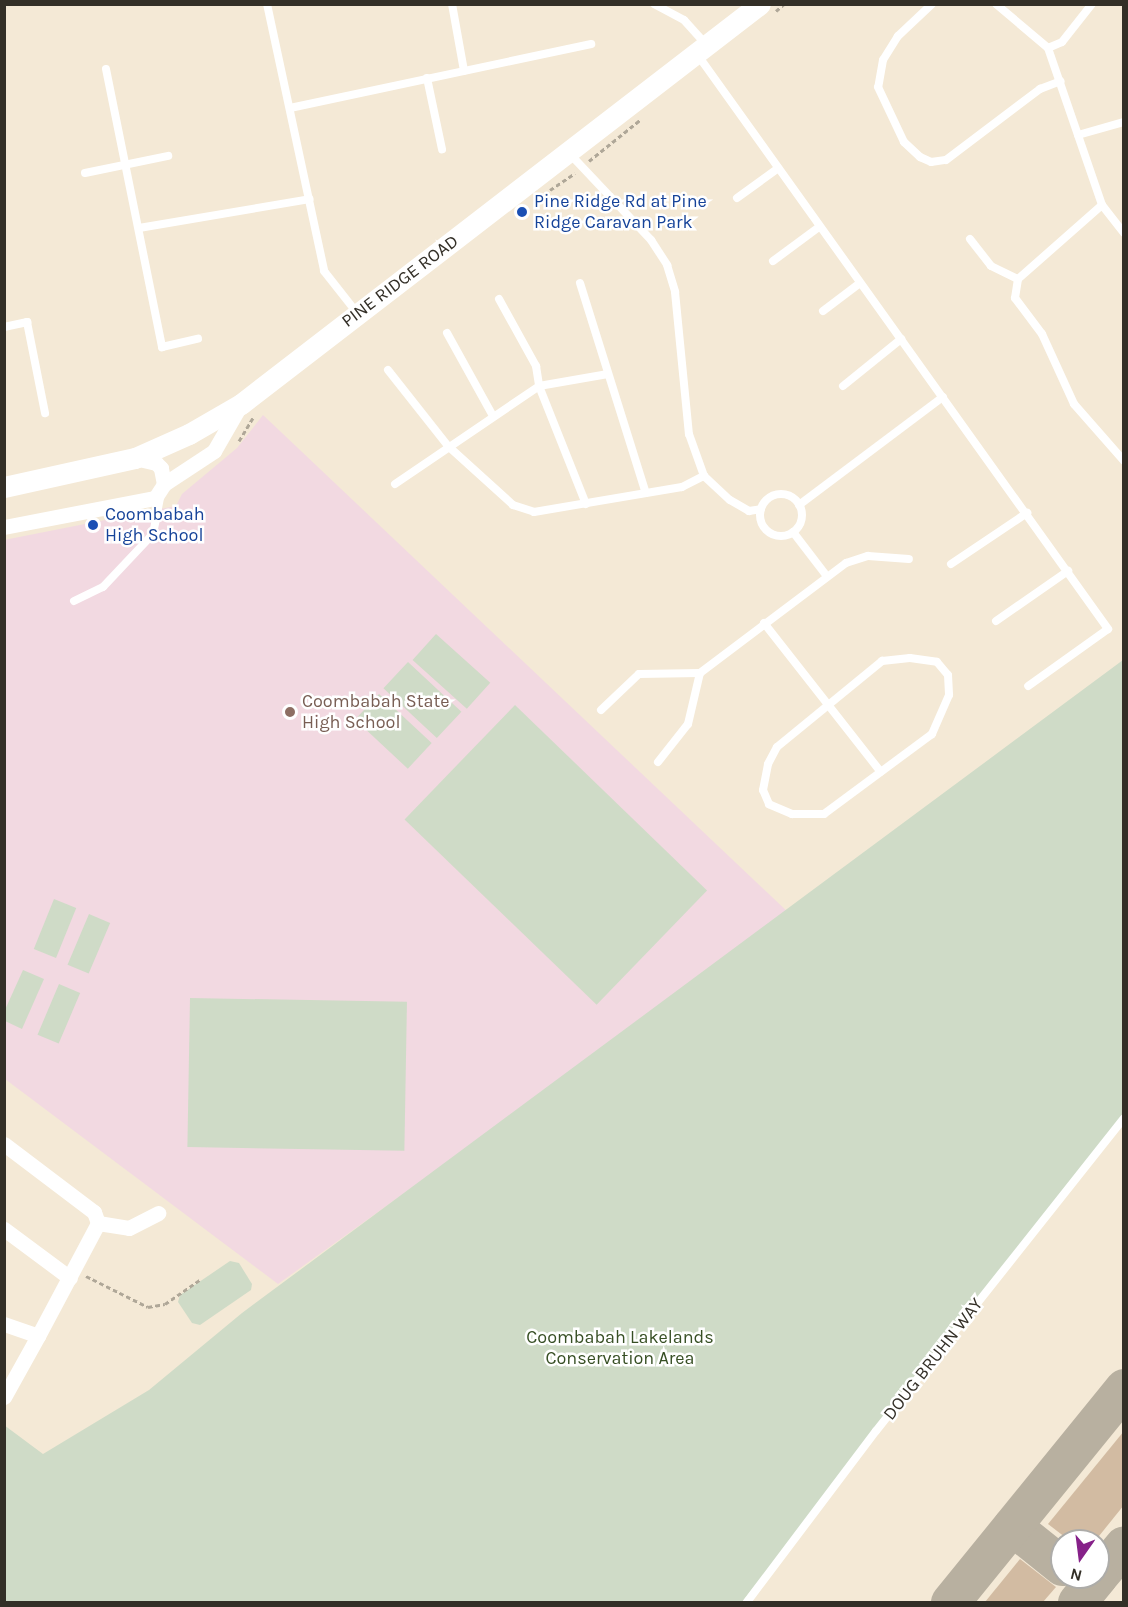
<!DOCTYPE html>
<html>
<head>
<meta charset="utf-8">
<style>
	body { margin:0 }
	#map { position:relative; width:1128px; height:1607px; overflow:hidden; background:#f4e9d6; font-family:Karla,sans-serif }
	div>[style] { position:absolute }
	.education>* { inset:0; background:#f2d9e1 }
	.green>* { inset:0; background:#cfdbc7; transform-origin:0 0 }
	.taxiway>* { height:39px; margin:-19.5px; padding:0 19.5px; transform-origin:19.5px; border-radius:19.5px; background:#b8b0a0 }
	.building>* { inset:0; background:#d2bba2 }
	.path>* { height:3px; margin-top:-1.5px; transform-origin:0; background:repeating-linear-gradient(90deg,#afa798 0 4.5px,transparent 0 7.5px) }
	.lane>* { height:8px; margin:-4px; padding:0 4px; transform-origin:4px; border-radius:4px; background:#fff }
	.lane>.ring { margin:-4px; padding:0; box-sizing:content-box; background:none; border:8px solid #fff; border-radius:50% }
	.street>* { height:15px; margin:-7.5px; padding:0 7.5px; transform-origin:7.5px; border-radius:7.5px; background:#fff }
	.secondary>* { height:21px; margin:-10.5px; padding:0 10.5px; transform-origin:10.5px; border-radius:10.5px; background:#fff }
	.dots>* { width:16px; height:16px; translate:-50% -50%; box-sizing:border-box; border:3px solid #fff; border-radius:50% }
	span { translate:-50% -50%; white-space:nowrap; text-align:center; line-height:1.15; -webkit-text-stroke:5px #fff; paint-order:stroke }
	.transit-label { font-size:18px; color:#164399 }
	.left { translate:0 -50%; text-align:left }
	.street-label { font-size:18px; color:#332f27 }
	.education-label { font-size:18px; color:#785e54 }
	.park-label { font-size:18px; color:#374f24 }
	.frame { position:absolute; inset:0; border:6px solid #332f27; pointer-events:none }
	.north { position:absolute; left:1050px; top:1529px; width:60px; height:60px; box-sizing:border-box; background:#fff; border:2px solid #adaca9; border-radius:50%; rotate:194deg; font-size:16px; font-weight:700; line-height:24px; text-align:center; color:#332f27 }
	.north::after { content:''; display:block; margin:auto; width:21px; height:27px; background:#862189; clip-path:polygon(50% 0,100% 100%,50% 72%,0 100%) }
</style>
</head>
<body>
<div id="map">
	<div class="education">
		<i style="clip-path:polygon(263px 415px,791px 915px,278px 1284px,5px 1079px,4px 540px,176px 506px,182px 494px,237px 448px)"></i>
	</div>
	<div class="green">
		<i style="left:436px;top:634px;width:73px;height:35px;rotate:42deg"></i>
		<i style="clip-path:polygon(1123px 660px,1123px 1123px,742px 1602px,5px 1602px,4px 1425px,43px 1454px,149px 1390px,242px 1313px)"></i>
		<i style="left:408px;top:662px;width:73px;height:36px;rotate:43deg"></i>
		<i style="left:379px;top:694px;width:72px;height:35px;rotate:43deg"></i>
		<i style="left:515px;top:705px;width:267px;height:159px;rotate:44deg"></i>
		<i style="left:54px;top:899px;width:24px;height:54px;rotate:22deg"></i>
		<i style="left:89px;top:914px;width:23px;height:55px;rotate:23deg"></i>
		<i style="clip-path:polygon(23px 970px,44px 979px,22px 1029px,5px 1021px,4px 1012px)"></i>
		<i style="left:59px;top:984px;width:23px;height:55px;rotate:23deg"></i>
		<i style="left:190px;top:998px;width:217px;height:149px;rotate:1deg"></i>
		<i style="clip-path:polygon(230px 1261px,239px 1263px,252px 1284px,251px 1290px,200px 1325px,192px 1323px,178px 1302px,180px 1295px)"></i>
	</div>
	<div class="taxiway">
		<i style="left:1012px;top:1526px;width:64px;rotate:38.7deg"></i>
		<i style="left:1098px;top:1576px;width:40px;rotate:-50deg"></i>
		<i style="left:950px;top:1602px;width:276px;rotate:-50.9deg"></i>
		<i style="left:1077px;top:1602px;width:32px;rotate:-51deg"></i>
	</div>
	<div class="building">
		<i style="clip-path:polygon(1124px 1431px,1124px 1505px,1095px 1541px,1070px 1541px,1048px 1524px)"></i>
		<i style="clip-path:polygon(1020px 1559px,1056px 1587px,1043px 1602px,985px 1602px)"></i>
	</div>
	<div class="path">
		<i style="left:776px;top:11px;width:11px;rotate:-41deg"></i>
		<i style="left:589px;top:161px;width:65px;rotate:-38.8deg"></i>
		<i style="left:550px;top:190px;width:30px;rotate:-34deg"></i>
		<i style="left:239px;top:441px;width:27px;rotate:-59deg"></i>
		<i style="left:86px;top:1276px;width:69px;rotate:26.6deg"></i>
		<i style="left:148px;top:1307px;width:17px;rotate:-10deg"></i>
		<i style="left:165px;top:1304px;width:44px;rotate:-34.8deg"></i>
	</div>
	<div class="lane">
		<i style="left:267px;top:4px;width:273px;rotate:77.9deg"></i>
		<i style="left:324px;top:271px;width:53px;rotate:51.8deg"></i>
		<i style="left:452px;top:4px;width:68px;rotate:79.8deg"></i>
		<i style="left:654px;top:4px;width:34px;rotate:28deg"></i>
		<i style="left:684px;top:20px;width:31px;rotate:48deg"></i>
		<i style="left:932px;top:4px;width:47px;rotate:136.7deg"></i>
		<i style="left:898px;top:36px;width:28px;rotate:122deg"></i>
		<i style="left:883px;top:60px;width:27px;rotate:100deg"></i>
		<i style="left:878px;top:87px;width:61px;rotate:64.7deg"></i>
		<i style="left:904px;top:142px;width:22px;rotate:43deg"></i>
		<i style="left:920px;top:157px;width:12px;rotate:24deg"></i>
		<i style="left:931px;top:162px;width:15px;rotate:-8deg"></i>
		<i style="left:946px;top:160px;width:118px;rotate:-37.1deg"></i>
		<i style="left:1040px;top:89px;width:22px;rotate:-21deg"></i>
		<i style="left:996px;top:4px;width:68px;rotate:40.2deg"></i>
		<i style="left:1048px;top:48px;width:166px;rotate:71deg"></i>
		<i style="left:1102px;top:205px;width:36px;rotate:52deg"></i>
		<i style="left:1048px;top:48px;width:15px;rotate:-23deg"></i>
		<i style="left:1062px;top:42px;width:48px;rotate:-51.7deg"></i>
		<i style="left:697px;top:54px;width:707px;rotate:54.44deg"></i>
		<i style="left:1108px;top:629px;width:98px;rotate:144.5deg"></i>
		<i style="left:106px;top:69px;width:284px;rotate:78.6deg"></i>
		<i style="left:162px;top:347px;width:37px;rotate:-13deg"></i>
		<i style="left:427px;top:78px;width:73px;rotate:78.1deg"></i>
		<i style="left:290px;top:108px;width:308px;rotate:-12deg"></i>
		<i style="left:1078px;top:135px;width:48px;rotate:-15.8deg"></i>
		<i style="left:569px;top:153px;width:120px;rotate:46.7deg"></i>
		<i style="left:651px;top:240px;width:30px;rotate:57deg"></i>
		<i style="left:667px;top:265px;width:28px;rotate:73deg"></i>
		<i style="left:675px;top:292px;width:143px;rotate:84.4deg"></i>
		<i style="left:689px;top:434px;width:45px;rotate:70.3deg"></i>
		<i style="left:704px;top:476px;width:35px;rotate:43deg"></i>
		<i style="left:730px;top:500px;width:22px;rotate:30deg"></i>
		<i style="left:749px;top:511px;width:12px;rotate:-9deg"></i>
		<i style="left:85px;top:173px;width:85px;rotate:-11.6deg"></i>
		<i style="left:737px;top:198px;width:49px;rotate:-35.9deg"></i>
		<i style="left:1102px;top:205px;width:112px;rotate:138.6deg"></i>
		<i style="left:1018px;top:279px;width:19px;rotate:99deg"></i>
		<i style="left:1015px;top:298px;width:45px;rotate:53.1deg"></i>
		<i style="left:1042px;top:334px;width:77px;rotate:65.4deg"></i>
		<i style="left:1074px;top:404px;width:76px;rotate:48.7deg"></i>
		<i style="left:139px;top:228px;width:173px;rotate:-9.6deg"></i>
		<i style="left:970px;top:239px;width:34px;rotate:52deg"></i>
		<i style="left:991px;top:266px;width:30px;rotate:26deg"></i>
		<i style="left:773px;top:261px;width:57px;rotate:-36.5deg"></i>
		<i style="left:580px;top:283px;width:220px;rotate:72.6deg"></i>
		<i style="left:499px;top:299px;width:77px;rotate:61.1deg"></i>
		<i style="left:536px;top:366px;width:20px;rotate:81deg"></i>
		<i style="left:539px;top:386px;width:127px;rotate:68.3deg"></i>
		<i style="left:823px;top:311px;width:46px;rotate:-37.1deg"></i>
		<i style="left:4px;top:327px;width:24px;rotate:-12deg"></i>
		<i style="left:27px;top:322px;width:93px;rotate:78.8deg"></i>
		<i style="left:447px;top:333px;width:95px;rotate:61deg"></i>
		<i style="left:388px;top:370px;width:97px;rotate:51.7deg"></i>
		<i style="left:448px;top:446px;width:88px;rotate:42.2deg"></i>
		<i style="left:513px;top:505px;width:22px;rotate:18deg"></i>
		<i style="left:534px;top:512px;width:150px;rotate:-9.6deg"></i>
		<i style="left:682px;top:487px;width:25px;rotate:-27deg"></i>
		<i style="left:843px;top:386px;width:75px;rotate:-39deg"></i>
		<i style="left:395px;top:484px;width:174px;rotate:-34.2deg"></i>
		<i style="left:539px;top:386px;width:70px;rotate:-9.9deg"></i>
		<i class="ring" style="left:760px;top:494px;width:34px;height:34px"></i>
		<i style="left:799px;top:505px;width:180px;rotate:-36.9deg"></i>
		<i style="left:793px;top:532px;width:54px;rotate:52.5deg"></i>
		<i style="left:951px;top:564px;width:92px;rotate:-33.9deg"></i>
		<i style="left:74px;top:601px;width:32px;rotate:-26deg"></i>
		<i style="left:103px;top:587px;width:73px;rotate:-46.7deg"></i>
		<i style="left:153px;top:534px;width:42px;rotate:-79deg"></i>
		<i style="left:996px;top:621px;width:88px;rotate:-34.8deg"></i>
		<i style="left:764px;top:623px;width:189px;rotate:51.9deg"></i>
		<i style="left:910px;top:658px;width:27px;rotate:8deg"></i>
		<i style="left:937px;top:662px;width:17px;rotate:50deg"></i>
		<i style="left:948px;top:675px;width:20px;rotate:87deg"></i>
		<i style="left:949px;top:695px;width:43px;rotate:113.6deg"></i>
		<i style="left:932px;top:734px;width:134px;rotate:143.5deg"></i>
		<i style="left:824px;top:814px;width:32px;rotate:180deg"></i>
		<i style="left:792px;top:814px;width:25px;rotate:-157deg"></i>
		<i style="left:769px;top:804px;width:15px;rotate:-113deg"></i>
		<i style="left:763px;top:790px;width:26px;rotate:-79deg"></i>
		<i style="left:768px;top:764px;width:19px;rotate:-62deg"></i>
		<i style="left:777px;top:747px;width:136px;rotate:-39.3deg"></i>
		<i style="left:882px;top:661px;width:28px;rotate:-6deg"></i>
		<i style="left:601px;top:710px;width:52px;rotate:-43.5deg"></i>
		<i style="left:639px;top:674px;width:61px;rotate:-0.9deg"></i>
		<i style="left:700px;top:673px;width:183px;rotate:-37deg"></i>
		<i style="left:846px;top:563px;width:23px;rotate:-18deg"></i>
		<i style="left:868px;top:556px;width:41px;rotate:4.2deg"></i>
		<i style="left:658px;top:762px;width:48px;rotate:-51.7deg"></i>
		<i style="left:688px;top:724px;width:52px;rotate:-76.8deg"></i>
		<i style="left:747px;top:1602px;width:214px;rotate:-53deg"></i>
		<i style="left:876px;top:1431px;width:399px;rotate:-51.6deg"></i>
	</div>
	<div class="street">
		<i style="left:164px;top:484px;width:60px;rotate:-33.4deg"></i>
		<i style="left:214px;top:451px;width:54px;rotate:-60.1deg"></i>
		<i style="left:4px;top:527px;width:154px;rotate:-10.9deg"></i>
		<i style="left:155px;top:498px;width:17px;rotate:-57deg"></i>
		<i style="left:164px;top:484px;width:16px;rotate:-101deg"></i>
		<i style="left:161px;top:468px;width:7px;rotate:-135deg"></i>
		<i style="left:156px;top:463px;width:22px;rotate:-167deg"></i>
		<i style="left:4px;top:1144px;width:113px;rotate:37.1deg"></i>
		<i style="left:94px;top:1212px;width:12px;rotate:70deg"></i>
		<i style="left:4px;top:1229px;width:82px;rotate:36.6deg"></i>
		<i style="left:4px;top:1324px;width:36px;rotate:19deg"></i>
		<i style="left:38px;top:1336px;width:128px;rotate:-62deg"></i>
		<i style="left:98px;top:1223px;width:31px;rotate:9deg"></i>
		<i style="left:129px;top:1228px;width:33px;rotate:-27deg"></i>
		<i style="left:4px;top:1397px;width:70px;rotate:-60.9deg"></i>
	</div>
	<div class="secondary">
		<i style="left:4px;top:487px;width:134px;rotate:-12.5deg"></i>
		<i style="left:135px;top:458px;width:59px;rotate:-24deg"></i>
		<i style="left:189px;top:434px;width:60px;rotate:-30deg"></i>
		<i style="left:241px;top:404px;width:655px;rotate:-37.62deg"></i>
	</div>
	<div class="dots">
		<i style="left:522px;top:212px;background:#1a4fb4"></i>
		<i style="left:93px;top:525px;background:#1a4fb4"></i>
		<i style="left:290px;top:712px;background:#8d6e63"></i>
	</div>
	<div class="transit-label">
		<span class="left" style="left:534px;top:212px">Pine Ridge Rd at Pine<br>Ridge Caravan Park</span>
		<span class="left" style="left:105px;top:525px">Coombabah<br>High School</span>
	</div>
	<div class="street-label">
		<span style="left:400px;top:281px;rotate:-37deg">PINE RIDGE ROAD</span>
		<span style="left:933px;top:1359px;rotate:-52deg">DOUG BRUHN WAY</span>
	</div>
	<div class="education-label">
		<span class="left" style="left:302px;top:712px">Coombabah State<br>High School</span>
	</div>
	<div class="park-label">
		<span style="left:620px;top:1348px">Coombabah Lakelands<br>Conservation Area</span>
	</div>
	<div class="frame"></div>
	<div class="north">N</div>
</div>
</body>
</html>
